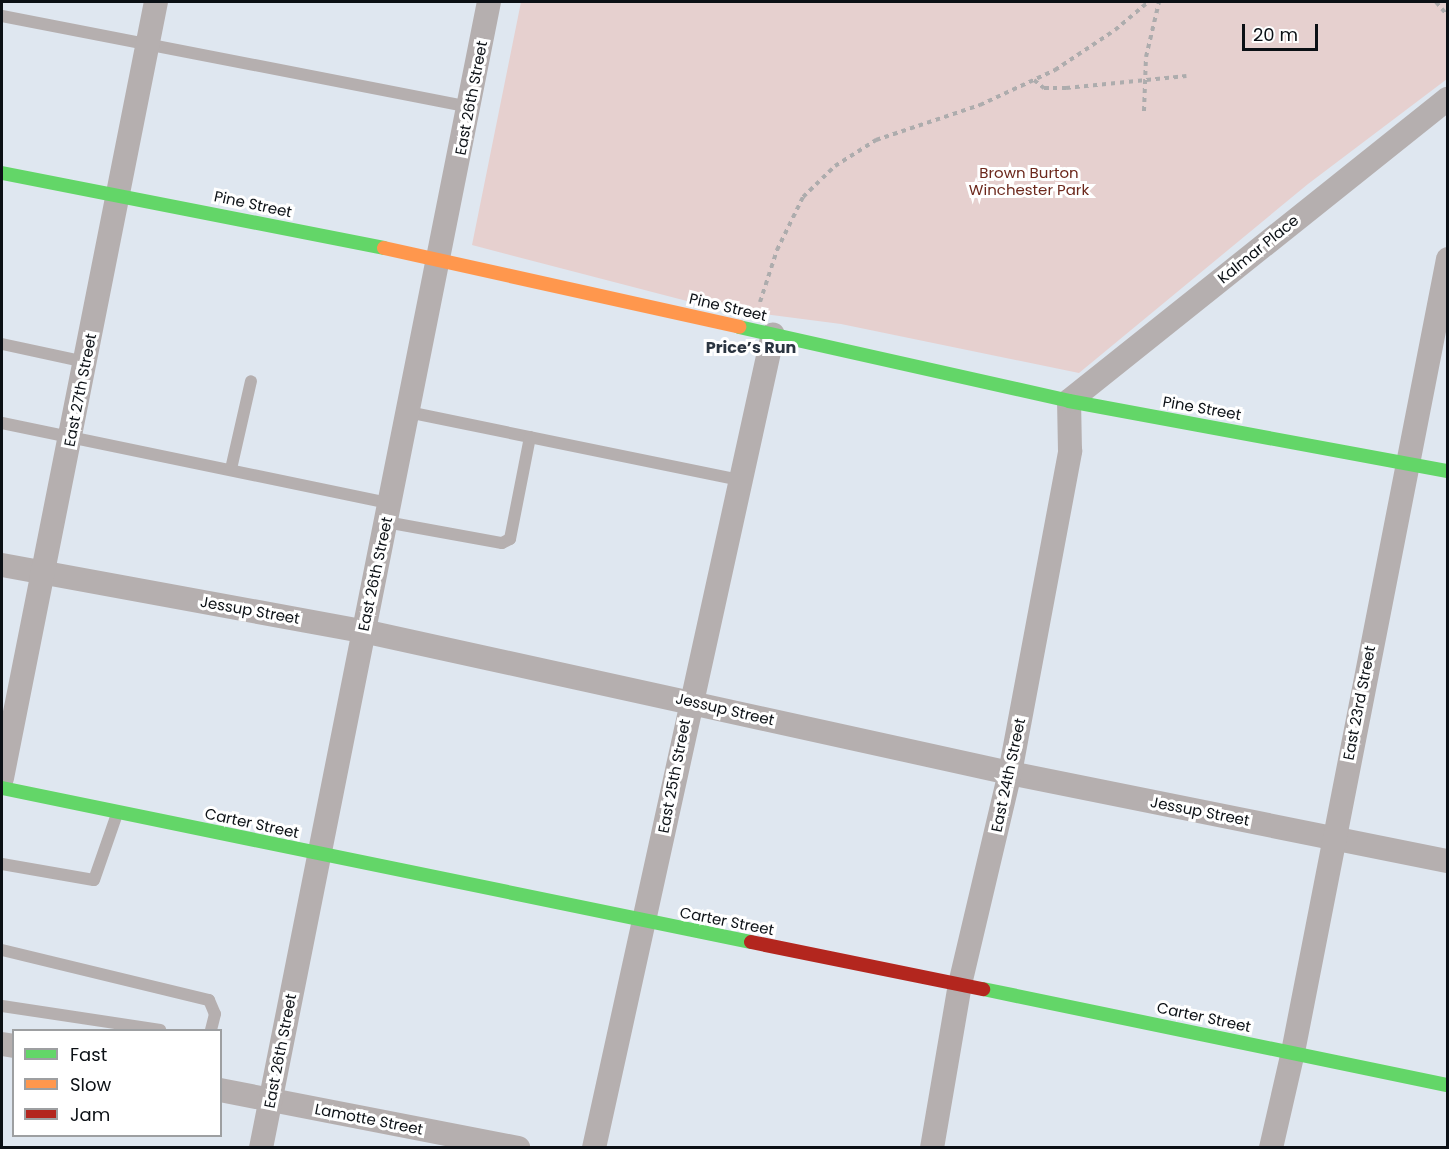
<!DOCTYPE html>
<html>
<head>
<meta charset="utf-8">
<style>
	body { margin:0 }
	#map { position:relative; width:1449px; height:1149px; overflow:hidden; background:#dfe7f0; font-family:Poppins,sans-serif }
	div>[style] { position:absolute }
	.green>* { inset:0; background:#e6d0cf }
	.path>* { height:4px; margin-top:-2px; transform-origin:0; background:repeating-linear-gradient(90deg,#adacad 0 4.5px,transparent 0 9px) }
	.lane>* { height:12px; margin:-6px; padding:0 6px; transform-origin:6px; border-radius:6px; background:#b5afaf }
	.street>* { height:24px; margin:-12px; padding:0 12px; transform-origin:12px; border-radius:12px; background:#b5afaf }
	.fast>* { height:14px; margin:-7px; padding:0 7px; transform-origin:7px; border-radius:7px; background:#63d668 }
	.slow>* { height:14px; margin:-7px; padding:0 7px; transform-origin:7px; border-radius:7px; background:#ff974d }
	.jam>* { height:14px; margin:-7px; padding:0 7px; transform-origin:7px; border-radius:7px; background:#b3261e }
	span { translate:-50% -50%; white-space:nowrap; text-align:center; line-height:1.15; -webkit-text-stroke:6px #fff; paint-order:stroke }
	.street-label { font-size:15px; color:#0b1015 }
	.park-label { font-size:15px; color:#6c281c }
	.neighbourhood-label { font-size:16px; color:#2b3541; font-weight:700 }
	.frame { position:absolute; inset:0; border:3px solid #0b1015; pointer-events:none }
	.legend { position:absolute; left:12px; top:1029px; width:210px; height:108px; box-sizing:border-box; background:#fff; border:2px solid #9d9fa1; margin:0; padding:8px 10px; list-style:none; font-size:18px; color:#0b1015 }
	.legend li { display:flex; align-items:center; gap:12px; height:30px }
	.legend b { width:30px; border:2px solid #9d9fa1 }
	.scale { position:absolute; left:1242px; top:24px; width:76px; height:27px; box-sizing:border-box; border:3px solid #0b1015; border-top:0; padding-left:8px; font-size:18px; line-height:21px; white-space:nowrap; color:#0b1015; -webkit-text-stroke:4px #fff; paint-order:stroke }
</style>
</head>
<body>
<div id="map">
	<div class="green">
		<i style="clip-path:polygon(521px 2px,1447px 2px,1447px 79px,1308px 184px,1079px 373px,841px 324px,710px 307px,472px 245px)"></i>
	</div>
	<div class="path">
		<i style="left:1436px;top:2px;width:18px;rotate:49deg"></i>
		<i style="left:1034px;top:80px;width:13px;rotate:39deg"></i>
		<i style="left:1044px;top:88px;width:22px"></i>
		<i style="left:1066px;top:88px;width:121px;rotate:-5.7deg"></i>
		<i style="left:1144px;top:111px;width:54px;rotate:-87.9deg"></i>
		<i style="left:1146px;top:57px;width:57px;rotate:-76.7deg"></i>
		<i style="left:760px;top:302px;width:55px;rotate:-71.9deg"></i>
		<i style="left:777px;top:250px;width:59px;rotate:-63.9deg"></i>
		<i style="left:803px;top:197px;width:45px;rotate:-44.1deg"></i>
		<i style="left:835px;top:166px;width:49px;rotate:-32.4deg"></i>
		<i style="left:876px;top:140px;width:110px;rotate:-18.6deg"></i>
		<i style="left:980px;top:105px;width:83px;rotate:-25deg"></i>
		<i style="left:1055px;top:70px;width:72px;rotate:-33.7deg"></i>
		<i style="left:1115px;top:30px;width:43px;rotate:-40.3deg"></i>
	</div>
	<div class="lane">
		<i style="left:2px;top:16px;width:476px;rotate:11deg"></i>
		<i style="left:2px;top:344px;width:86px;rotate:12.1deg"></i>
		<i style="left:408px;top:412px;width:338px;rotate:11.6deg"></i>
		<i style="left:2px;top:423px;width:395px;rotate:11.7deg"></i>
		<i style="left:231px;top:469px;width:90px;rotate:-77.2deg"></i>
		<i style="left:386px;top:522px;width:118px;rotate:10.3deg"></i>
		<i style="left:502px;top:543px;width:9px;rotate:-27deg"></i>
		<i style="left:510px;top:539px;width:104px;rotate:-78.9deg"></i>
		<i style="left:2px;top:864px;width:93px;rotate:9.9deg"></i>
		<i style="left:94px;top:880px;width:70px;rotate:-70.8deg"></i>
		<i style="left:2px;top:950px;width:213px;rotate:13.6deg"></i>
		<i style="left:209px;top:1000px;width:15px;rotate:67deg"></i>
		<i style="left:215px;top:1014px;width:16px;rotate:104deg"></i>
		<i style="left:2px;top:1006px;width:160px;rotate:8.6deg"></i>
	</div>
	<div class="street">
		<i style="left:2px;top:565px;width:367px;rotate:10.4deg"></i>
		<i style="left:363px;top:631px;width:662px;rotate:12.38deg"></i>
		<i style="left:1010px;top:773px;width:447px;rotate:11.4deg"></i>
		<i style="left:2px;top:778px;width:791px;rotate:-78.78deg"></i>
		<i style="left:2px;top:1044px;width:12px;rotate:9deg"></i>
		<i style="left:220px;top:1090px;width:304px;rotate:11deg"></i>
		<i style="left:261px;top:1148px;width:1168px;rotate:-78.75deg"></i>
		<i style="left:594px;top:1148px;width:833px;rotate:-77.6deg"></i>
		<i style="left:932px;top:1148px;width:166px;rotate:-80.3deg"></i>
		<i style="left:960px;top:984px;width:217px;rotate:-76.7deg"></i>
		<i style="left:1010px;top:773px;width:328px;rotate:-79.4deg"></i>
		<i style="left:1070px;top:451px;width:50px;rotate:-91.1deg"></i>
		<i style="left:1069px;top:401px;width:485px;rotate:-38.6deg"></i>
		<i style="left:1271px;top:1148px;width:98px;rotate:-77.1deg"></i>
		<i style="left:1293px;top:1052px;width:808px;rotate:-78.94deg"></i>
	</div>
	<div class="fast">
		<i style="left:2px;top:173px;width:389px;rotate:11.1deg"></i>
		<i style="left:739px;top:327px;width:338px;rotate:12.6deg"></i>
		<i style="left:1069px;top:401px;width:385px;rotate:10.5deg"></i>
		<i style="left:2px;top:788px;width:765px;rotate:11.62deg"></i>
		<i style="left:983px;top:989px;width:475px;rotate:11.7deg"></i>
	</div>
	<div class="slow">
		<i style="left:384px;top:248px;width:364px;rotate:12.5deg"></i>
	</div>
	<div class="jam">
		<i style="left:751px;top:942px;width:237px;rotate:11.5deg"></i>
	</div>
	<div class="street-label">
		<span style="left:471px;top:98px;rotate:-79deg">East 26th Street</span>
		<span style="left:253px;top:204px;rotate:12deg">Pine Street</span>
		<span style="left:1258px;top:249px;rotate:-39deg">Kalmar Place</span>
		<span style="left:728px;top:307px;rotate:13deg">Pine Street</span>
		<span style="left:80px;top:390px;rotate:-79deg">East 27th Street</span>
		<span style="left:1202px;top:408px;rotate:10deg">Pine Street</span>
		<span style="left:375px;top:574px;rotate:-78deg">East 26th Street</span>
		<span style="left:250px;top:610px;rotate:10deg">Jessup Street</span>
		<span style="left:1359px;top:703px;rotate:-79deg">East 23rd Street</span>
		<span style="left:725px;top:709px;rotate:13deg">Jessup Street</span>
		<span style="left:1008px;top:775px;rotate:-78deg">East 24th Street</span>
		<span style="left:674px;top:776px;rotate:-79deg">East 25th Street</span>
		<span style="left:1200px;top:811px;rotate:11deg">Jessup Street</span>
		<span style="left:252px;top:823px;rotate:12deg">Carter Street</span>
		<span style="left:727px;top:921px;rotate:11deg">Carter Street</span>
		<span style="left:1204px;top:1017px;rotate:12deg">Carter Street</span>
		<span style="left:280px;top:1051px;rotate:-79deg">East 26th Street</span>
		<span style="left:369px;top:1119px;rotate:11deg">Lamotte Street</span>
	</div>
	<div class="park-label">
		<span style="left:1029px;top:181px">Brown Burton<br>Winchester Park</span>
	</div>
	<div class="neighbourhood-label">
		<span style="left:751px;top:348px">Price’s Run</span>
	</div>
	<div class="frame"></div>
	<ul class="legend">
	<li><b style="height:8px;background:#63d668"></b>Fast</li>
	<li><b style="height:8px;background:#ff974d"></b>Slow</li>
	<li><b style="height:8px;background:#b3261e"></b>Jam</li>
	</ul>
	<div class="scale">20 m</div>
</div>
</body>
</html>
